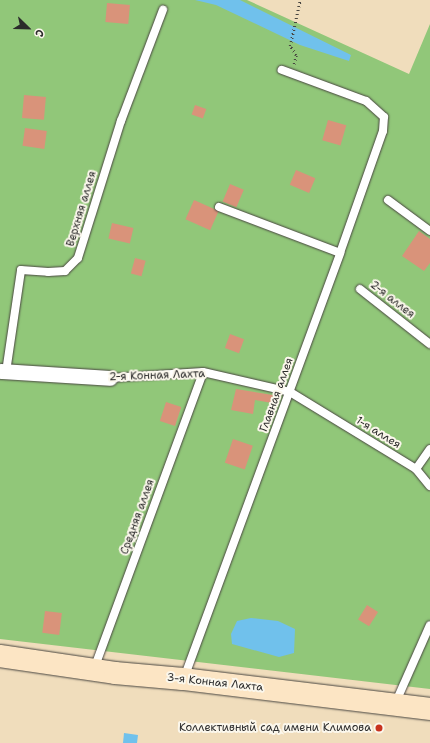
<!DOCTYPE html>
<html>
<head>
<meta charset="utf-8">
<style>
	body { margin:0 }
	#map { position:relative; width:430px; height:743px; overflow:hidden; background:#f0ddbc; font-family:"Shantell Sans",sans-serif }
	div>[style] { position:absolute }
	.green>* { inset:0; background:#91c779 }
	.water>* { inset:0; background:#70c1ec }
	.building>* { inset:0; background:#d9937a; transform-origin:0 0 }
	.path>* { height:2.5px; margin-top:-1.25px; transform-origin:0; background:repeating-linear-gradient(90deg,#494641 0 1px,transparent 0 4px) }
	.roads { filter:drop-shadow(0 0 1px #494641) drop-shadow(0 0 1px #494641) }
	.service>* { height:8px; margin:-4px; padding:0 4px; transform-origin:4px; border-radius:4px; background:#fff }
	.minor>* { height:15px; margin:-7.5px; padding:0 7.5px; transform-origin:7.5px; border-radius:7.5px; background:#fff }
	.secondary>* { height:22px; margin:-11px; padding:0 11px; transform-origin:11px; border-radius:11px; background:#fce5c4 }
	.dots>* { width:11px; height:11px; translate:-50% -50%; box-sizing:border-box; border:2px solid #fbf7ec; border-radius:50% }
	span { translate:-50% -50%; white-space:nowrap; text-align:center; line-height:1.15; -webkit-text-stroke:4px #fbf7ec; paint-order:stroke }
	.street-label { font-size:11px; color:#2b2b2b }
	.poi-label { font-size:11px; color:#2b2b2b }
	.right { translate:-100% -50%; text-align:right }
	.north { position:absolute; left:8px; top:8px; width:40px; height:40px; -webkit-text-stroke:3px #fbf7ec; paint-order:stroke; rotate:113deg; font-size:11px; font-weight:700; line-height:16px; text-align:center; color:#2b2b2b }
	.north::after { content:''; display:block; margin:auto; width:14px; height:18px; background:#2b2b2b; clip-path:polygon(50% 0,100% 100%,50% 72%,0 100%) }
</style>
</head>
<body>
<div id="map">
	<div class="green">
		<i style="clip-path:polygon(0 0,247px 0,409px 74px,430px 24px,430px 689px,0 639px)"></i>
	</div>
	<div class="water">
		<i style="clip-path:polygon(195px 0,240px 0,351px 55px,349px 61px,300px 45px,216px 5px)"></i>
		<i style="clip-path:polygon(251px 618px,278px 621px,295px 629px,294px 653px,279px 657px,232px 644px,231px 634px,237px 621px)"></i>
		<i style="clip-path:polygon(124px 733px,138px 735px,137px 743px,123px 743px)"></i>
	</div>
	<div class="building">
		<i style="left:107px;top:3px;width:23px;height:19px;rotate:5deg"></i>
		<i style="left:24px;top:95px;width:22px;height:23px;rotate:5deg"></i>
		<i style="left:195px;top:105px;width:12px;height:10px;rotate:20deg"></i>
		<i style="left:328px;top:120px;width:19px;height:21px;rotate:16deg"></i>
		<i style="left:25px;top:128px;width:22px;height:18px;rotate:8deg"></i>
		<i style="left:296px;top:170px;width:21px;height:16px;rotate:23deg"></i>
		<i style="left:230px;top:184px;width:15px;height:19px;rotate:23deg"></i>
		<i style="left:194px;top:200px;width:27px;height:21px;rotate:24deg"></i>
		<i style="left:112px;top:223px;width:22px;height:16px;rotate:13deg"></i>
		<i style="clip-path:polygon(419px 231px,430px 239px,430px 263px,424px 271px,402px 256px)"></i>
		<i style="left:135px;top:258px;width:11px;height:16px;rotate:15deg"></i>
		<i style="left:230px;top:334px;width:15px;height:15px;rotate:20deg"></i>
		<i style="clip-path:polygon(236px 389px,273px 395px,272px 403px,255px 400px,253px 414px,231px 410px)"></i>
		<i style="left:166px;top:402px;width:16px;height:20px;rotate:18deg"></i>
		<i style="left:233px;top:439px;width:21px;height:25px;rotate:19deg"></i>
		<i style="left:367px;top:605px;width:13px;height:17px;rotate:32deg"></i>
		<i style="left:45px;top:611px;width:17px;height:22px;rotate:7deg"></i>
	</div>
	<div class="path">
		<i style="left:294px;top:64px;width:9px;rotate:-77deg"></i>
		<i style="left:296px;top:55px;width:11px;rotate:-124deg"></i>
		<i style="left:290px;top:46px;width:47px;rotate:-77.7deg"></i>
	</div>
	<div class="roads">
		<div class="service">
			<i style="left:388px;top:200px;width:52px;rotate:36.4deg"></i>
			<i style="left:219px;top:207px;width:129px;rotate:20.8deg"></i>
			<i style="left:360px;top:289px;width:89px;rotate:38.2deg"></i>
			<i style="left:6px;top:372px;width:103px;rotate:-81.6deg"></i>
			<i style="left:21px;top:270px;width:27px;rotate:4deg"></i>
			<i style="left:48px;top:272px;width:17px;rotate:-3deg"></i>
			<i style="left:65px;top:271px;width:18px;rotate:-45deg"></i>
			<i style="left:78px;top:258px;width:144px;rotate:-72.6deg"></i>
			<i style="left:121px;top:121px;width:119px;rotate:-69.3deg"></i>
			<i style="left:110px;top:378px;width:93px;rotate:-3.7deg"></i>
			<i style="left:203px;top:372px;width:89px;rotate:12.9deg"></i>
			<i style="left:290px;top:392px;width:148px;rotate:31.4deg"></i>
			<i style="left:416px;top:469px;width:22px;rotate:51deg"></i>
			<i style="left:416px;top:469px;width:24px;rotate:-55deg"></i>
			<i style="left:94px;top:669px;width:316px;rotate:-69.8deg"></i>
			<i style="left:184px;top:678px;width:453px;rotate:-69.8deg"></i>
			<i style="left:340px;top:253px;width:129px;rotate:-70.6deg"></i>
			<i style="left:383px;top:131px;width:14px;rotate:-86deg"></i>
			<i style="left:384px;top:117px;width:24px;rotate:-138deg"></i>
			<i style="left:366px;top:101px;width:90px;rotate:-159.7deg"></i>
			<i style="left:395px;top:704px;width:86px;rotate:-66.1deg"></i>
		</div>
		<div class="minor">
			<i style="left:0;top:371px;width:110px;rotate:3.6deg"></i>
		</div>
		<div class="secondary">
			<i style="left:0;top:656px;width:116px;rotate:8.4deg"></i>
			<i style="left:115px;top:673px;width:68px;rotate:5deg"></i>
			<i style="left:183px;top:679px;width:249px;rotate:6.9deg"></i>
		</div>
	</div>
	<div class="dots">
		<i style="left:379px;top:728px;background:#c8321e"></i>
	</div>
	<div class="street-label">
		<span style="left:82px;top:209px;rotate:-73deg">Верхняя аллея</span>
		<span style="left:392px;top:300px;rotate:38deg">2-я аллея</span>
		<span style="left:157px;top:376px;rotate:-2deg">2-я Конная Лахта</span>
		<span style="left:277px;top:395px;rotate:-70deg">Главная аллея</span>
		<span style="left:378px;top:433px;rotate:32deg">1-я аллея</span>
		<span style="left:138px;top:517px;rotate:-70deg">Средняя аллея</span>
		<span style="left:215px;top:683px;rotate:6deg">3-я Конная Лахта</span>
	</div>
	<div class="poi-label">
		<span class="right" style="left:371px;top:728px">Коллективный сад имени Климова</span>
	</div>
	<div class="north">С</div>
</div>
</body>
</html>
